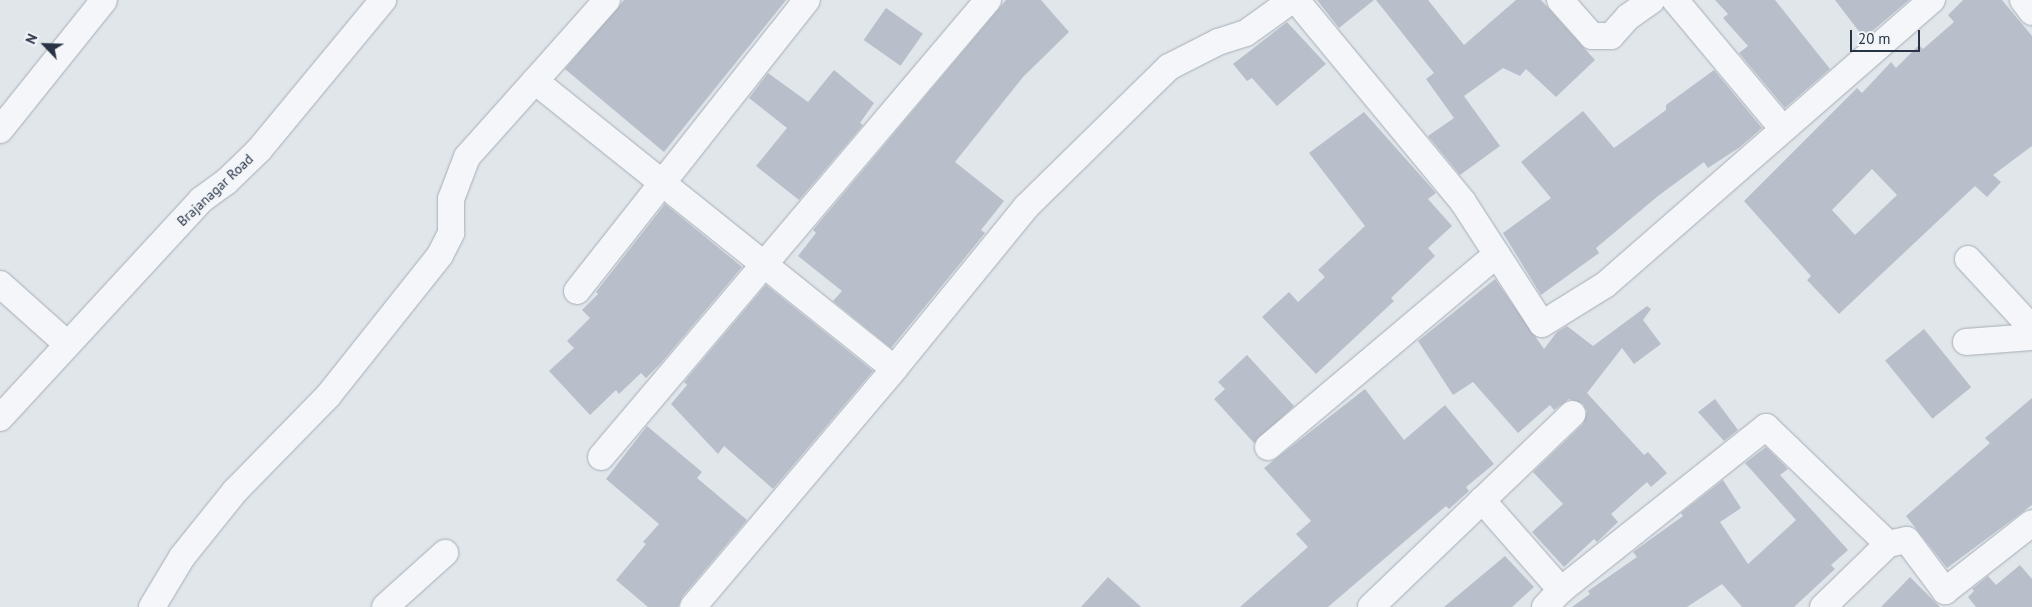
<!DOCTYPE html>
<html>
<head>
<meta charset="utf-8">
<style>
	body { margin:0 }
	#map { position:relative; width:2032px; height:607px; overflow:hidden; background:#e1e6eb; font-family:"PT Sans",sans-serif }
	div>[style] { position:absolute }
	.building>* { inset:0; background:#b8bfca; transform-origin:0 0 }
	.roads { filter:drop-shadow(0 0 1px #a6adb6) drop-shadow(0 0 1px #a6adb6) }
	.minor>* { height:26px; margin:-13px; padding:0 13px; transform-origin:13px; border-radius:13px; background:#f4f6f9 }
	span { translate:-50% -50%; white-space:nowrap; text-align:center; line-height:1.15; -webkit-text-stroke:4px #f1f4f8; paint-order:stroke }
	.street-label { font-size:14px; color:#283445 }
	.north { position:absolute; left:20px; top:20px; width:50px; height:50px; -webkit-text-stroke:4px #f1f4f8; paint-order:stroke; rotate:294deg; font-size:14px; font-weight:700; line-height:20px; text-align:center; color:#283445 }
	.north::after { content:''; display:block; margin:auto; width:18px; height:22px; background:#283445; clip-path:polygon(50% 0,100% 100%,50% 72%,0 100%) }
	.scale { position:absolute; left:1850px; top:30px; width:70px; height:22px; box-sizing:border-box; border:2px solid #283445; border-top:0; padding-left:6px; font-size:15px; line-height:18px; white-space:nowrap; color:#283445; -webkit-text-stroke:4px #f1f4f8; paint-order:stroke }
</style>
</head>
<body>
<div id="map">
	<div class="building">
		<i style="clip-path:polygon(624px 0,786px 0,664px 152px,565px 69px)"></i>
		<i style="clip-path:polygon(1006px 0,1041px 0,1069px 32px,1023px 77px,955px 162px,1004px 201px,981px 230px,985px 233px,891px 348px,833px 301px,842px 291px,798px 256px,816px 233px,813px 230px)"></i>
		<i style="clip-path:polygon(1317px 0,1374px 0,1339px 28px)"></i>
		<i style="clip-path:polygon(1376px 0,1428px 0,1464px 45px,1516px 0,1541px 0,1595px 60px,1556px 97px,1526px 69px,1520px 76px,1503px 68px,1464px 96px,1500px 146px,1460px 175px,1428px 136px,1454px 118px,1426px 79px,1434px 73px)"></i>
		<i style="clip-path:polygon(1715px 0,1775px 0,1830px 69px,1785px 108px,1739px 53px,1748px 46px,1723px 18px,1728px 14px)"></i>
		<i style="clip-path:polygon(1835px 0,1909px 0,1864px 38px)"></i>
		<i style="clip-path:polygon(evenodd,1963px 0,2002px 0,2032px 36px,2032px 146px,1993px 175px,2001px 182px,1987px 197px,1975px 186px,1839px 314px,1807px 280px,1811px 276px,1744px 201px,1857px 88px,1862px 93px,1891px 62px,1896px 68px,1919px 45px,1923px 49px,1954px 22px,1948px 15px,1963px 0,1872px 169px,1897px 195px,1855px 235px,1832px 210px,1872px 169px)"></i>
		<i style="left:886px;top:8px;width:45px;height:39px;rotate:35deg"></i>
		<i style="clip-path:polygon(1287px 22px,1326px 64px,1277px 106px,1252px 78px,1247px 81px,1233px 64px)"></i>
		<i style="clip-path:polygon(834px 70px,874px 103px,860px 123px,863px 125px,799px 200px,756px 166px,787px 128px,749px 98px,768px 73px,808px 102px)"></i>
		<i style="clip-path:polygon(1714px 70px,1762px 128px,1740px 147px,1708px 168px,1704px 162px,1658px 196px,1596px 248px,1599px 253px,1541px 295px,1503px 233px,1551px 198px,1521px 162px,1583px 111px,1614px 148px,1666px 110px,1666px 105px)"></i>
		<i style="clip-path:polygon(1364px 112px,1436px 193px,1428px 199px,1452px 226px,1428px 248px,1435px 256px,1391px 298px,1394px 301px,1316px 374px,1262px 317px,1289px 292px,1298px 302px,1325px 277px,1318px 270px,1365px 226px,1309px 153px)"></i>
		<i style="clip-path:polygon(665px 204px,742px 267px,661px 363px,646px 378px,641px 373px,619px 394px,616px 390px,590px 415px,549px 371px,574px 348px,567px 341px,590px 318px,582px 310px,598px 294px,596px 292px)"></i>
		<i style="clip-path:polygon(1495px 279px,1544px 349px,1557px 332px,1567px 326px,1593px 346px,1647px 306px,1651px 309px,1643px 320px,1661px 344px,1634px 364px,1622px 348px,1587px 393px,1644px 455px,1648px 452px,1667px 473px,1651px 487px,1647px 482px,1611px 514px,1618px 522px,1597px 542px,1594px 539px,1564px 567px,1532px 532px,1563px 504px,1533px 472px,1583px 424px,1587px 411px,1583px 404px,1569px 399px,1554px 410px,1550px 405px,1518px 433px,1473px 382px,1453px 395px,1418px 341px)"></i>
		<i style="clip-path:polygon(766px 285px,873px 371px,773px 489px,724px 446px,718px 454px,671px 404px,687px 385px,684px 382px)"></i>
		<i style="left:1924px;top:329px;width:75px;height:50px;rotate:51deg"></i>
		<i style="clip-path:polygon(1247px 355px,1294px 406px,1254px 443px,1214px 399px,1225px 389px,1218px 382px)"></i>
		<i style="clip-path:polygon(1365px 389px,1404px 440px,1445px 405px,1494px 464px,1466px 487px,1469px 491px,1449px 509px,1446px 506px,1328px 607px,1240px 607px,1308px 547px,1296px 534px,1311px 521px,1264px 468px)"></i>
		<i style="clip-path:polygon(2032px 398px,2032px 505px,1947px 568px,1906px 516px,1990px 443px,1985px 438px)"></i>
		<i style="clip-path:polygon(1715px 399px,1738px 430px,1724px 441px,1698px 412px)"></i>
		<i style="clip-path:polygon(647px 426px,702px 472px,697px 478px,747px 520px,682px 597px,678px 607px,648px 607px,616px 580px,646px 544px,643px 542px,659px 524px,606px 479px)"></i>
		<i style="clip-path:polygon(1766px 447px,1788px 469px,1780px 475px,1848px 550px,1831px 565px,1835px 569px,1794px 607px,1742px 607px,1722px 584px,1687px 607px,1572px 607px,1590px 594px,1588px 591px,1637px 557px,1633px 552px,1683px 516px,1681px 513px,1723px 480px,1741px 508px,1720px 522px,1748px 564px,1796px 520px,1745px 463px)"></i>
		<i style="clip-path:polygon(1505px 556px,1534px 587px,1512px 607px,1444px 607px)"></i>
		<i style="clip-path:polygon(2020px 565px,2032px 579px,2032px 607px,1976px 607px,1968px 597px,1974px 591px,1972px 589px,1988px 576px,1996px 585px)"></i>
		<i style="clip-path:polygon(1108px 577px,1141px 607px,1081px 607px)"></i>
		<i style="clip-path:polygon(1910px 577px,1940px 607px,1881px 607px)"></i>
	</div>
	<div class="roads">
		<div class="minor">
			<i style="left:607px;top:0;width:108px;rotate:131.6deg"></i>
			<i style="left:535px;top:81px;width:460px;rotate:38.7deg"></i>
			<i style="left:894px;top:369px;width:209px;rotate:-50.8deg"></i>
			<i style="left:1026px;top:207px;width:200px;rotate:-44.4deg"></i>
			<i style="left:1169px;top:67px;width:55px;rotate:-27deg"></i>
			<i style="left:1218px;top:42px;width:29px;rotate:-18deg"></i>
			<i style="left:1246px;top:33px;width:57px;rotate:-35.7deg"></i>
			<i style="left:1296px;top:0;width:262px;rotate:50.4deg"></i>
			<i style="left:1463px;top:202px;width:145px;rotate:57.1deg"></i>
			<i style="left:1542px;top:324px;width:74px;rotate:-31.8deg"></i>
			<i style="left:1605px;top:285px;width:434px;rotate:-41.1deg"></i>
			<i style="left:1560px;top:0;width:48px;rotate:48.4deg"></i>
			<i style="left:1592px;top:36px;width:19px"></i>
			<i style="left:1611px;top:36px;width:25px;rotate:-48deg"></i>
			<i style="left:1628px;top:17px;width:29px;rotate:-35deg"></i>
			<i style="left:1675px;top:0;width:168px;rotate:50.1deg"></i>
			<i style="left:2023px;top:0;width:15px;rotate:53deg"></i>
			<i style="left:0;top:130px;width:166px;rotate:-51.3deg"></i>
			<i style="left:1968px;top:259px;width:94px;rotate:47.2deg"></i>
			<i style="left:0;top:284px;width:90px;rotate:41.8deg"></i>
			<i style="left:577px;top:291px;width:371px;rotate:-51.7deg"></i>
			<i style="left:1966px;top:342px;width:66px;rotate:-4.3deg"></i>
			<i style="left:0;top:418px;width:297px;rotate:-47.3deg"></i>
			<i style="left:201px;top:200px;width:31px;rotate:-36deg"></i>
			<i style="left:226px;top:182px;width:46px;rotate:-44.1deg"></i>
			<i style="left:259px;top:150px;width:195px;rotate:-50.4deg"></i>
			<i style="left:1268px;top:447px;width:299px;rotate:-40.1deg"></i>
			<i style="left:601px;top:457px;width:599px;rotate:-49.74deg"></i>
			<i style="left:1482px;top:500px;width:120px;rotate:48.7deg"></i>
			<i style="left:152px;top:607px;width:58px;rotate:-59deg"></i>
			<i style="left:182px;top:557px;width:85px;rotate:-51.2deg"></i>
			<i style="left:235px;top:491px;width:133px;rotate:-45.6deg"></i>
			<i style="left:328px;top:396px;width:180px;rotate:-51.5deg"></i>
			<i style="left:440px;top:255px;width:25px;rotate:-63deg"></i>
			<i style="left:451px;top:233px;width:34px;rotate:-90deg"></i>
			<i style="left:451px;top:199px;width:45px;rotate:-69.1deg"></i>
			<i style="left:467px;top:157px;width:102px;rotate:-48.2deg"></i>
			<i style="left:385px;top:607px;width:81px;rotate:-42deg"></i>
			<i style="left:693px;top:607px;width:312px;rotate:-49.8deg"></i>
			<i style="left:1371px;top:607px;width:279px;rotate:-43.8deg"></i>
			<i style="left:1545px;top:607px;width:23px;rotate:-47deg"></i>
			<i style="left:1561px;top:590px;width:262px;rotate:-38.5deg"></i>
			<i style="left:1766px;top:427px;width:169px;rotate:43.8deg"></i>
			<i style="left:1823px;top:607px;width:91px;rotate:-44.1deg"></i>
			<i style="left:1888px;top:544px;width:19px;rotate:-12deg"></i>
			<i style="left:1907px;top:540px;width:64px;rotate:53.3deg"></i>
			<i style="left:1945px;top:591px;width:110px;rotate:-38deg"></i>
		</div>
	</div>
	<div class="street-label">
		<span style="left:215px;top:190px;rotate:-43deg">Brajanagar Road</span>
	</div>
	<div class="north">N</div>
	<div class="scale">20 m</div>
</div>
</body>
</html>
